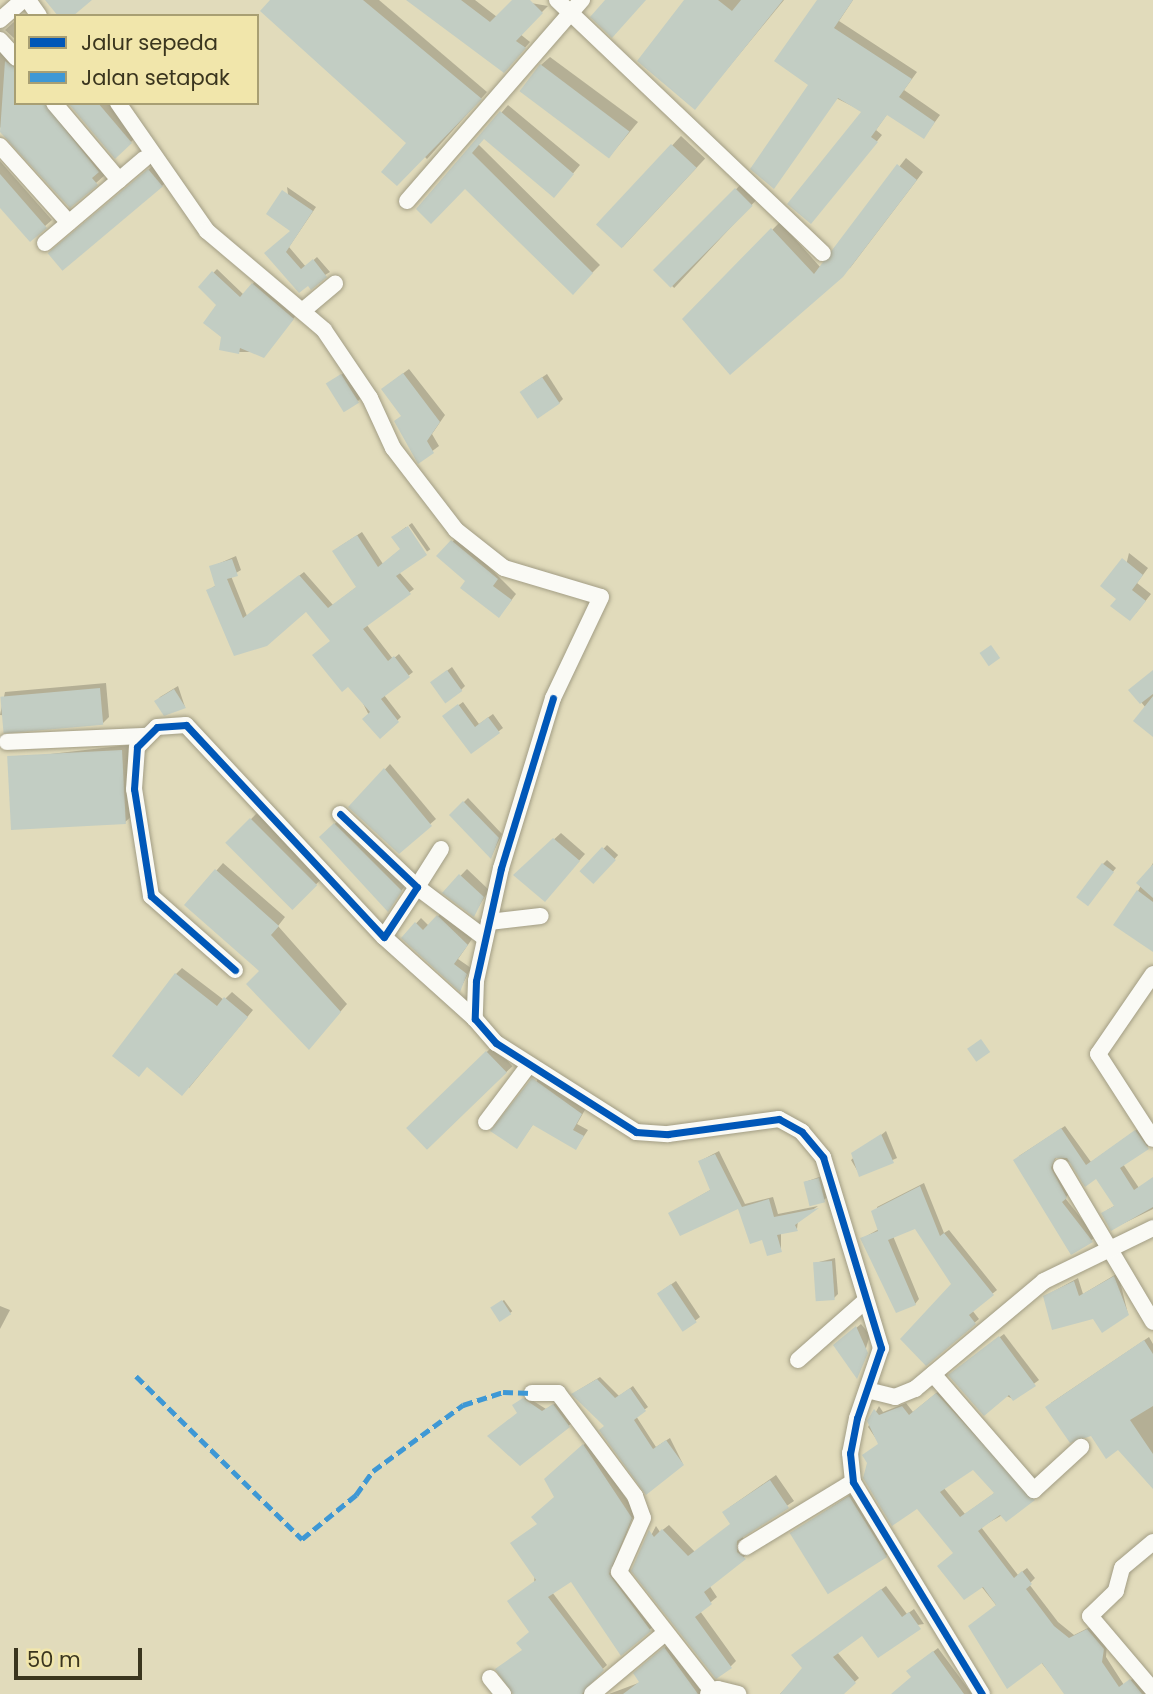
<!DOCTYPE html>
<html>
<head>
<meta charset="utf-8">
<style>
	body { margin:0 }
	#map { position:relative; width:1153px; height:1694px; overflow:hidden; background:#e1dbbb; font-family:Poppins,sans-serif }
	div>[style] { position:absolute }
	.shadow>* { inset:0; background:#0003; transform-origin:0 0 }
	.building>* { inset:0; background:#c2cdc3; transform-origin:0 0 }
	.roads { filter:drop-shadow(0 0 2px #a29d84) drop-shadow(0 0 2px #a29d84) }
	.minor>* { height:16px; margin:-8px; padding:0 8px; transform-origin:8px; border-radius:8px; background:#fafaf5 }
	.quiet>* { height:5px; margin-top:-2.5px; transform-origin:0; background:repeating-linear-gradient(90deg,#3e98d5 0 10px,transparent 0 15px) }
	.cycleway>* { height:7px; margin:-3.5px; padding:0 3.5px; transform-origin:3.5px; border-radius:3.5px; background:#0057b8 }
	span { translate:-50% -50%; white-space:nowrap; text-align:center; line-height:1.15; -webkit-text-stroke:5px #f1e6ab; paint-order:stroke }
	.legend { position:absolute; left:14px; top:14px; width:245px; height:91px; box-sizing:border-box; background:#f1e6ab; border:2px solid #a89f73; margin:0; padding:9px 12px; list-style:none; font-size:21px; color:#3a351e }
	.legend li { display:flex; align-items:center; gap:14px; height:35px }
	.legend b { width:35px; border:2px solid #a89f73 }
	.scale { position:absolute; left:14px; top:1648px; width:128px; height:32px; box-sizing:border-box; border:4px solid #3a351e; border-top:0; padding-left:9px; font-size:21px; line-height:24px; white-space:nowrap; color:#3a351e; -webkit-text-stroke:5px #f1e6ab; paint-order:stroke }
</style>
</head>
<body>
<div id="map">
	<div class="shadow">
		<i style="clip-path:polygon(273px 0,379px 0,487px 92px,427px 159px)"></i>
		<i style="clip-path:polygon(420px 0,475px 0,497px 17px,514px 0,548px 6px,520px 34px,530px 42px,510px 65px)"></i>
		<i style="clip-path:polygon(686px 0,784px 0,701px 101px)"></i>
		<i style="clip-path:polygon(819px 0,853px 0,839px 21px,917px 72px,904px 90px,940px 115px,924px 137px,888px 113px,876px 130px,882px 135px,817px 215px,864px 112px,810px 85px)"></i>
		<i style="clip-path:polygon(16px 20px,16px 40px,5px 30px)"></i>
		<i style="clip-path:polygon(0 51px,16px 54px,16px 103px,56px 103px,105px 175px,70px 206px,0 127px)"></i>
		<i style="clip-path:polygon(550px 57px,638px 122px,610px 156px,541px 65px)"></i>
		<i style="clip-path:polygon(70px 103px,112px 103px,139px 134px,131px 142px)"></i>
		<i style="clip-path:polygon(508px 105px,580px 165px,561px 188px,484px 137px,478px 144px,600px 265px,573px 292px,465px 186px,418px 209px)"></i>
		<i style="left:681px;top:136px;width:33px;height:121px;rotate:43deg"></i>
		<i style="clip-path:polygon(906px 158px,923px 172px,850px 268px,684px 319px,780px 222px,821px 268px)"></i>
		<i style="clip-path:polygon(0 161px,52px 220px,30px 239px,0 206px)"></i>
		<i style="clip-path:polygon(155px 164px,168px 180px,162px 186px,57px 247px)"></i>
		<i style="left:742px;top:183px;width:22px;height:123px;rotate:43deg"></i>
		<i style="clip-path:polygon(287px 187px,316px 207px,289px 247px,306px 267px,317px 257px,330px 272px,300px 290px,267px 253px,293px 230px)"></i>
		<i style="clip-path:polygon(217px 269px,244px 295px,256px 280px,297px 314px,267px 352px,239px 352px,223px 337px,219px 304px,200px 287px)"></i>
		<i style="clip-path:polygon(409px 369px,445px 415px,432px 434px,439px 446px,419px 461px,389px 384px)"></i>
		<i style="clip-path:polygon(345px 372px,361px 398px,358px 401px,328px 384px)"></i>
		<i style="clip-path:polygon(547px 374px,563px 399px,559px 403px,525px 389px)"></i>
		<i style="left:412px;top:523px;width:32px;height:4px;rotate:55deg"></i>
		<i style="clip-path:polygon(406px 527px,425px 554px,399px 572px,414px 589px,366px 624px,393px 659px,399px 654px,413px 672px,384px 695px,401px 717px,380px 737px,331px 640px,307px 610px,266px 644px,209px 590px,216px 585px,211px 567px,236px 556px,241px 570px,231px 576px,247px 616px,304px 572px,333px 605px,358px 586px,339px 547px,362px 532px,383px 564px,402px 548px,398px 533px)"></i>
		<i style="clip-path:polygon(458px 536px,516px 594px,504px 610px,439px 556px)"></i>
		<i style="clip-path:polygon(1129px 553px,1148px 568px,1137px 583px,1151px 594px,1136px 613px,1118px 598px)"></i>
		<i style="clip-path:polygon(452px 667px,465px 686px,461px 690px,436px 679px)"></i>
		<i style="clip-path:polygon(1153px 671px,1153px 735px,1146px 708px,1131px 690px)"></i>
		<i style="clip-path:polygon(106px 683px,109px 717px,103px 723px,0 715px,5px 692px)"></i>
		<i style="clip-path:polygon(178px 686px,185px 707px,157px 701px,160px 697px)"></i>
		<i style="clip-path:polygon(463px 702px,479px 724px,493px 714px,503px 728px,471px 752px,449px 712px)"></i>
		<i style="clip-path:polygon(128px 745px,132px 816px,125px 822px,10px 765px,16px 758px)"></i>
		<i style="clip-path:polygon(390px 764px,436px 819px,399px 851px,351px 807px)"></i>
		<i style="clip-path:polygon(468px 798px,502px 834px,491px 857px,451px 815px)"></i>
		<i style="left:257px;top:813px;width:92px;height:42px;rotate:44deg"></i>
		<i style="clip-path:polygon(341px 818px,407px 883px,388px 910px,321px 837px)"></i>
		<i style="clip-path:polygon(561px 833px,585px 854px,551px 893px,516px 874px)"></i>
		<i style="left:607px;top:845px;width:15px;height:35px;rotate:42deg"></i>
		<i style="clip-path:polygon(1107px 860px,1116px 868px,1089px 900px,1103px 864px)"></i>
		<i style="clip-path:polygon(223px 863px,285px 917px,278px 926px,347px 1004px,316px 1040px,261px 971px,216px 871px)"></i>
		<i style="clip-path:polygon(1153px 863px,1153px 948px,1138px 891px)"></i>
		<i style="clip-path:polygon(467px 869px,489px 890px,474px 914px,445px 892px)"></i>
		<i style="clip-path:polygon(443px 911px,472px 939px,458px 959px,471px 968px,460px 989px,403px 938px,421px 918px,429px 926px)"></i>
		<i style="clip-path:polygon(182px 968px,224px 1000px,232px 992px,253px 1010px,189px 1088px,176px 974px)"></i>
		<i style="left:493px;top:1046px;width:28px;height:118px;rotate:46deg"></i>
		<i style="clip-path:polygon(539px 1074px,586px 1108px,577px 1124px,588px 1130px,576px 1148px,534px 1123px,517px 1147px)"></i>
		<i style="clip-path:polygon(1065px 1126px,1091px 1162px,1139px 1128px,1151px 1144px,1123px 1164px,1139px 1188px,1153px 1178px,1153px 1209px,1112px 1229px,1107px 1210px,1116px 1205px,1097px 1176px,1057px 1156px,1053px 1163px,1070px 1193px,1065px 1198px,1096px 1237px,1072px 1252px,1019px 1156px)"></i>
		<i style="clip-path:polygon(886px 1131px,897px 1158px,860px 1175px,851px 1160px)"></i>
		<i style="clip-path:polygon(719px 1151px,745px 1204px,773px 1197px,778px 1214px,818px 1206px,798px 1220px,797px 1229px,781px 1232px,781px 1250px,739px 1207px,670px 1213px,712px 1189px,700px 1161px)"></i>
		<i style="clip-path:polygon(822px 1176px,828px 1196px,824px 1200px,805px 1182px)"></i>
		<i style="clip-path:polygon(924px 1183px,944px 1233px,949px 1230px,997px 1290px,972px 1310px,979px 1319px,926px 1363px,953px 1284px,916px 1227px,893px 1236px,919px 1299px,915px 1304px,863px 1238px,879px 1229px,877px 1207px)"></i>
		<i style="clip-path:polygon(835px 1258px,838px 1294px,834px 1298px,815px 1263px)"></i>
		<i style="clip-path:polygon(1118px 1273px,1128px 1314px,1094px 1317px,1045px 1296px,1078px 1278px,1083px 1294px)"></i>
		<i style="clip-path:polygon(676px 1281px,700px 1317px,683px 1330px,663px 1290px)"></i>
		<i style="left:504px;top:1300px;width:14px;height:13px;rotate:54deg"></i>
		<i style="clip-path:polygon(0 1306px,10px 1310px,0 1329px)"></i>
		<i style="clip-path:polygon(861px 1324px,870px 1335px,857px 1377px,839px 1342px)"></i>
		<i style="clip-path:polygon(1004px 1334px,1039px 1380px,1013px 1399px,954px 1371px)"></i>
		<i style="clip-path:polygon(1149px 1337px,1153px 1344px,1153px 1487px,1119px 1448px,1051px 1403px)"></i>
		<i style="clip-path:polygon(600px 1377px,619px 1396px,633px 1386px,648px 1407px,636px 1416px,656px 1447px,670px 1438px,683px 1464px,606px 1426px,577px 1391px)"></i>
		<i style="clip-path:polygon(evenodd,940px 1390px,1038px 1495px,981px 1527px,1018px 1575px,1027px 1568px,1035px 1578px,1029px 1584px,1058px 1622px,1074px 1635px,1092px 1626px,1107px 1644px,1106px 1657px,1124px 1685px,1135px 1677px,1152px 1694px,1066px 1694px,955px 1553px,868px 1427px,879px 1406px,883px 1412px,906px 1403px,913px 1412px,940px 1390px,973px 1467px,996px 1492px,965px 1514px,943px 1487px,973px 1467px)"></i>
		<i style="clip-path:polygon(527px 1397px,546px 1409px,556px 1403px,572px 1423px,520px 1464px,517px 1403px)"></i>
		<i style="clip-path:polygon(588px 1441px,635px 1512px,612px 1569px,655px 1625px,622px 1653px,571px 1580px,552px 1592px,607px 1665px,586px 1684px,588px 1694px,515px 1694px,531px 1632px,538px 1523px,556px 1497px,547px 1479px)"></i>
		<i style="clip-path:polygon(776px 1475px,794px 1501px,742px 1536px,750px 1552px,709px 1585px,717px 1597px,700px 1611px,736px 1661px,730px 1667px,633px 1570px,656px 1526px,660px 1532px,669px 1525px,695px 1552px,732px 1524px,730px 1507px)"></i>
		<i style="clip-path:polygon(859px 1489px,894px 1547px,886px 1556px,791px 1534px)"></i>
		<i style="clip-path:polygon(886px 1586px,907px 1614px,914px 1609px,924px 1624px,862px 1633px,837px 1652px,859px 1678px,841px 1694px,780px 1694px,804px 1668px,798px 1651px)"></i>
		<i style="clip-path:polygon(669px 1644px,703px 1694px,609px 1694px,641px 1682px,640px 1669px)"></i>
		<i style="clip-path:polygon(938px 1648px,972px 1694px,896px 1694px,913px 1677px,913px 1667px)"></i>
	</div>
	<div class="building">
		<i style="clip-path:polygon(45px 0,92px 0,73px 16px,58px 16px)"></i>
		<i style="clip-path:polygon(270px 0,363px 0,482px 99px,397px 186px,381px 172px,406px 143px,260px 11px)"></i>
		<i style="clip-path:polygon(406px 0,461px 0,490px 22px,512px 0,530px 0,543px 13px,516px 41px,526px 48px,504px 73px)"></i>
		<i style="clip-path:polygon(605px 0,646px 0,612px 38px,590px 17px)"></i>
		<i style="clip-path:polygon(684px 0,718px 0,732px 11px,741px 0,783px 0,695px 110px,637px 61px)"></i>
		<i style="clip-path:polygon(817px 0,853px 0,834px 28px,912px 79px,899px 97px,935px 122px,924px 139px,887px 115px,871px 137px,878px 142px,811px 224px,787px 204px,861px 112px,838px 98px,774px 189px,750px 169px,808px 85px,774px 61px)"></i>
		<i style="clip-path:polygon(5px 61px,16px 68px,16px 103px,44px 103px,99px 172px,92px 178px,98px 185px,70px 208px,0 132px)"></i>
		<i style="left:540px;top:64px;width:112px;height:34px;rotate:37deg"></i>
		<i style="clip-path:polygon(68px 103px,98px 103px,132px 143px,115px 159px)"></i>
		<i style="clip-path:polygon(500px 111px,574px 174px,554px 198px,484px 139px,472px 153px,593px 273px,573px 295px,465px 189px,431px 224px,416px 209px)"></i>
		<i style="left:671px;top:144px;width:35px;height:110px;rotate:43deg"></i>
		<i style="clip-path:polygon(897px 164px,917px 180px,843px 277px,730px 375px,682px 319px,771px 228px,814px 274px)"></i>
		<i style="left:148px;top:169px;width:23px;height:131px;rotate:50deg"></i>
		<i style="clip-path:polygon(0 174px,47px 228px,30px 242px,0 208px)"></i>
		<i style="left:735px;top:188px;width:25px;height:116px;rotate:45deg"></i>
		<i style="clip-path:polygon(282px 190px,313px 211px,286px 252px,301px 269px,313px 259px,327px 277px,311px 290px,308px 286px,299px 293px,264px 253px,290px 231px,266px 214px)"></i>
		<i style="clip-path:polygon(212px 271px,240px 297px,252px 283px,294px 319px,264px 358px,240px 348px,239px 354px,219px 350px,221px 337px,203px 323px,216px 305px,198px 287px)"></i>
		<i style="clip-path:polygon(403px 373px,440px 422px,427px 441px,434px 453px,418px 464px,394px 421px,401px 416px,381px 389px)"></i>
		<i style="left:341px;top:374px;width:34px;height:18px;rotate:58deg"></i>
		<i style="left:542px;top:377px;width:32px;height:27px;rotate:56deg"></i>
		<i style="clip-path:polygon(408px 526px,427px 555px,396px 576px,411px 594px,363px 629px,388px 661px,394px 656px,410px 677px,381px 699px,399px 722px,380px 739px,362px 719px,370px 712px,348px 687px,342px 692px,312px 655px,330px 641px,306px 612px,267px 646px,234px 656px,206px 590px,215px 586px,209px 566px,232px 559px,238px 576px,227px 579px,243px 618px,299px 575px,328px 608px,356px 587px,332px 551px,357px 535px,378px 567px,400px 549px,391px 537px)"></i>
		<i style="clip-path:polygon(451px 540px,498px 579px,493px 586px,512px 600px,499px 618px,460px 588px,465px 581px,436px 556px)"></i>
		<i style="clip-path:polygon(1122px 558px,1143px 575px,1132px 590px,1146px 601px,1130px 621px,1110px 606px,1116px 599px,1100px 586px)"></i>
		<i style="left:991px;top:645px;width:16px;height:14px;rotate:55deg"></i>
		<i style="left:447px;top:670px;width:26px;height:21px;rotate:54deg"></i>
		<i style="clip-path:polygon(1153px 670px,1153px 694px,1140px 704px,1128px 690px)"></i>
		<i style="left:100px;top:688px;width:37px;height:100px;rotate:85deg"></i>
		<i style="clip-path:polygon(174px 689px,186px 708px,164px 716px,154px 701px)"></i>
		<i style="clip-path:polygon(1153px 696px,1153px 737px,1133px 721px)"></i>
		<i style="clip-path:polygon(458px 704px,475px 727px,488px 717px,500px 733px,471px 754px,442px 716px)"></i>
		<i style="left:122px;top:750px;width:74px;height:115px;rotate:87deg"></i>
		<i style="clip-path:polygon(384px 768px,432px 826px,399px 854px,348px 807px)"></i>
		<i style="clip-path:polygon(463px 801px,499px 838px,491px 859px,449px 815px)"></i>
		<i style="left:250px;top:818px;width:95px;height:35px;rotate:45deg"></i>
		<i style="clip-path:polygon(334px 823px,402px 891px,388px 912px,319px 837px)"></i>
		<i style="clip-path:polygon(553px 838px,580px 861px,545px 902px,513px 875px)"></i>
		<i style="left:602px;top:847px;width:19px;height:33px;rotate:43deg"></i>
		<i style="left:1102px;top:863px;width:15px;height:43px;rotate:37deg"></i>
		<i style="clip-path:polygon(1153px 864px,1153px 898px,1136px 883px)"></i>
		<i style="clip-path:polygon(215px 869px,279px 926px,271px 935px,341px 1012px,309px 1050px,246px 984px,259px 971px,184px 905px)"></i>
		<i style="clip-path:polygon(459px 874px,484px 897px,474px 917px,442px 893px)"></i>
		<i style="clip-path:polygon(1137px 890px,1153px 902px,1153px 952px,1113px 925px)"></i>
		<i style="clip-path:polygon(437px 915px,468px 945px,454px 964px,467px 974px,460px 992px,401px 938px,415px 922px,423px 930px)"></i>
		<i style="clip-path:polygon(175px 973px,217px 1006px,224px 997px,248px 1017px,182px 1096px,147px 1067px,139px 1077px,112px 1056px)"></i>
		<i style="left:981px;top:1039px;width:16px;height:17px;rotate:55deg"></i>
		<i style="left:486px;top:1051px;width:30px;height:111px;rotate:46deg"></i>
		<i style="clip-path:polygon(532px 1078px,582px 1114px,573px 1130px,584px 1136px,576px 1150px,533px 1125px,517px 1149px,490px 1131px)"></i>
		<i style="clip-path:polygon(1061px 1128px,1086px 1165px,1135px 1130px,1149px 1149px,1120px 1168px,1134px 1190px,1153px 1177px,1153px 1207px,1111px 1231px,1101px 1213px,1114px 1206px,1096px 1179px,1085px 1187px,1067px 1158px,1055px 1158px,1051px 1168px,1067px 1198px,1062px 1202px,1093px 1242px,1071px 1255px,1013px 1160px)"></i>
		<i style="clip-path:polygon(881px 1134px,894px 1163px,859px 1177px,851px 1153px)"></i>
		<i style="clip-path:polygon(715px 1154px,742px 1207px,769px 1199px,774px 1217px,819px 1208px,795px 1225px,798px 1231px,777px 1235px,782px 1252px,767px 1256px,762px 1240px,750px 1244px,738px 1209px,680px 1236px,668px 1213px,710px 1190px,698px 1161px)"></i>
		<i style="left:819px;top:1178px;width:25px;height:16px;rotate:76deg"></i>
		<i style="clip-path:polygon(920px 1186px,940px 1236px,944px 1233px,994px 1295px,969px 1315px,976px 1324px,926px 1366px,900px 1339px,951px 1284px,915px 1229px,888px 1240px,916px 1305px,896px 1313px,860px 1238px,878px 1231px,871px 1211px)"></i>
		<i style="left:832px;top:1261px;width:39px;height:19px;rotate:86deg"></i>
		<i style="clip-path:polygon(1114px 1276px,1129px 1315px,1102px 1333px,1093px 1319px,1052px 1330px,1043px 1296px,1074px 1281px,1079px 1296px)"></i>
		<i style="left:671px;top:1284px;width:46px;height:17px;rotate:56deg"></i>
		<i style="left:502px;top:1300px;width:17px;height:14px;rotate:57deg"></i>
		<i style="clip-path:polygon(856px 1326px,868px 1353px,857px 1379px,833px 1345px)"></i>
		<i style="clip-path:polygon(999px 1336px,1036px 1386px,1013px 1401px,1009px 1395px,984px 1416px,948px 1375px)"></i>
		<i style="clip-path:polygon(1144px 1340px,1153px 1354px,1153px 1406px,1130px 1420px,1153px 1454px,1153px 1489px,1118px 1450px,1106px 1459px,1091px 1436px,1070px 1443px,1045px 1407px)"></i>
		<i style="clip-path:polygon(597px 1379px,615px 1398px,630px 1388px,646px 1411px,634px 1420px,653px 1449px,666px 1440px,684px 1465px,646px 1495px,599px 1430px,604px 1426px,571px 1394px)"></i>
		<i style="clip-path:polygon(evenodd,936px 1393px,1035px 1500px,1006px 1522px,1000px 1515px,978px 1531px,1014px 1578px,1022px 1571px,1032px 1584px,1026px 1589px,1054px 1626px,1069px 1638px,1087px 1629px,1104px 1649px,1102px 1662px,1119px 1687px,1130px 1679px,1142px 1694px,1064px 1694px,1042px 1663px,1007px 1689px,968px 1626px,996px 1605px,983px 1587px,964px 1600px,937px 1566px,953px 1553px,917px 1509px,892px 1526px,863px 1478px,867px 1463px,862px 1455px,878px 1444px,867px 1421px,874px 1409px,879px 1415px,902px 1406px,909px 1415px,936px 1393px,973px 1470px,994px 1493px,960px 1517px,940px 1492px,973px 1470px)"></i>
		<i style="clip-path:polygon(523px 1398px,542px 1411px,553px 1404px,570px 1427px,520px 1466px,487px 1436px,517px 1413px,512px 1405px)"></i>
		<i style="clip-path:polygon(583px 1444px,632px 1518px,609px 1574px,651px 1631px,621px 1656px,571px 1582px,548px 1597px,604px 1670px,582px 1694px,513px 1694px,495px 1669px,522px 1650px,516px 1643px,529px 1632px,507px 1601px,536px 1580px,510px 1543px,537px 1524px,531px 1517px,554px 1497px,544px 1479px)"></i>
		<i style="clip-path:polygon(770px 1480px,789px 1508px,737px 1541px,737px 1552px,746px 1559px,704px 1592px,712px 1604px,695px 1617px,732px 1668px,716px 1679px,631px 1571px,649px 1530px,654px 1537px,662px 1529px,688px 1556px,730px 1524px,722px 1512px)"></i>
		<i style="left:849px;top:1496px;width:72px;height:70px;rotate:58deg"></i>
		<i style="clip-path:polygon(881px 1589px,902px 1617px,909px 1612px,921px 1629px,878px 1658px,862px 1636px,833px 1657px,856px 1683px,844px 1694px,780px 1694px,802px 1668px,791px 1655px)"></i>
		<i style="clip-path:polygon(664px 1647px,698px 1694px,623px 1694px,639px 1682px,633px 1673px)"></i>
		<i style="clip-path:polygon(933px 1651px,964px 1694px,891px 1694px,911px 1677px,906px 1671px)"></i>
	</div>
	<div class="roads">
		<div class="minor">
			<i style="left:28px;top:0;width:19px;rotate:55deg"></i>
			<i style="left:557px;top:0;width:367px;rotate:43.6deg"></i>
			<i style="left:0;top:20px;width:30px;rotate:-41deg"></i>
			<i style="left:0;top:40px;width:24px;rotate:48deg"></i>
			<i style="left:54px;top:103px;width:101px;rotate:49.8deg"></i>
			<i style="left:118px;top:103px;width:156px;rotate:55.2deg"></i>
			<i style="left:207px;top:231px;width:153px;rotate:40.2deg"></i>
			<i style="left:324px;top:330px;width:82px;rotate:55.9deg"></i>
			<i style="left:370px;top:398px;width:55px;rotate:65.3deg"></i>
			<i style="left:393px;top:448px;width:103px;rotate:52.5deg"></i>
			<i style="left:456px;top:530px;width:61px;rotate:38.4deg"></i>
			<i style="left:504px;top:568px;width:101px;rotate:16.6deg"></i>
			<i style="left:601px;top:597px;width:112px;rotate:115.4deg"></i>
			<i style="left:553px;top:698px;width:178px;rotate:107deg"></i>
			<i style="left:501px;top:868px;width:116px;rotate:102.5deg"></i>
			<i style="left:476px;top:981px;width:38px;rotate:92deg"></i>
			<i style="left:475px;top:1019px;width:32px;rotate:49deg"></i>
			<i style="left:496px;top:1043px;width:166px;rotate:32.4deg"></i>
			<i style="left:636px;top:1132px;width:32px;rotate:4deg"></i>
			<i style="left:668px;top:1134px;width:112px;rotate:-7.7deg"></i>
			<i style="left:779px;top:1119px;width:26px;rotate:29deg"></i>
			<i style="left:802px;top:1132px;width:33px;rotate:50deg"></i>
			<i style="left:823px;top:1157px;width:200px;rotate:73.1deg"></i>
			<i style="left:881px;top:1348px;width:74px;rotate:108.9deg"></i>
			<i style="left:857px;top:1418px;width:36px;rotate:101deg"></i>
			<i style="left:850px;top:1453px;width:29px;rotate:84deg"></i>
			<i style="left:853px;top:1482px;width:248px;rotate:58.7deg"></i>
			<i style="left:0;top:146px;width:103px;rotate:48.1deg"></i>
			<i style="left:407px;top:201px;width:267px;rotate:-49deg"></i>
			<i style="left:45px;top:243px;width:130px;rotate:-40.3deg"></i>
			<i style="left:306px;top:308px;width:38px;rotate:-40deg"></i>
			<i style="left:7px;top:742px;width:139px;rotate:-2.5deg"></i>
			<i style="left:441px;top:849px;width:45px;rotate:122.3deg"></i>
			<i style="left:417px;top:887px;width:85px;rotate:36.9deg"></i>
			<i style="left:489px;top:922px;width:52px;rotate:-6.6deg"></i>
			<i style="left:384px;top:937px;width:122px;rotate:42deg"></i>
			<i style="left:235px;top:970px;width:112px;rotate:-138.6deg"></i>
			<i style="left:151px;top:896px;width:108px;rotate:-99deg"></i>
			<i style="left:134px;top:789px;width:42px;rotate:-85.9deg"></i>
			<i style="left:137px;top:747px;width:28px;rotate:-45deg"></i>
			<i style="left:157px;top:727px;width:29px;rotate:-4deg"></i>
			<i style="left:186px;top:725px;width:290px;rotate:47deg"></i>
			<i style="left:384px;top:937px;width:60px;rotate:-56.6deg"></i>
			<i style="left:417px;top:887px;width:106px;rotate:-136.5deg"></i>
			<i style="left:1153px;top:974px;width:97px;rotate:124.5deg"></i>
			<i style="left:1098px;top:1054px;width:101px;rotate:57.1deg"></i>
			<i style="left:486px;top:1122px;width:71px;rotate:-53deg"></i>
			<i style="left:1061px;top:1167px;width:180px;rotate:59.3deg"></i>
			<i style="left:798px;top:1360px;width:89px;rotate:-41.4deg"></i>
			<i style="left:933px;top:1374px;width:154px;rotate:49deg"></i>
			<i style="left:1034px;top:1490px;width:64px;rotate:-42.5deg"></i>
			<i style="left:871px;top:1391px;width:25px;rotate:14deg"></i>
			<i style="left:895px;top:1397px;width:22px;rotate:-22deg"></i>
			<i style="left:915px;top:1389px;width:168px;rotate:-39.9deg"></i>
			<i style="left:1044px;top:1281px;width:121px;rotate:-25.9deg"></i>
			<i style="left:532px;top:1393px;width:26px"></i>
			<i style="left:558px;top:1393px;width:129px;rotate:53.2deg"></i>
			<i style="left:635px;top:1496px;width:23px;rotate:70deg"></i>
			<i style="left:643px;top:1518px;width:59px;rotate:114deg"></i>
			<i style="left:619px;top:1572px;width:151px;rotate:52deg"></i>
			<i style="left:1153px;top:1542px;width:40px;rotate:140deg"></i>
			<i style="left:1122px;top:1568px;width:24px;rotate:105deg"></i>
			<i style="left:1116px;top:1591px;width:36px;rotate:136deg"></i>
			<i style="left:1090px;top:1616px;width:97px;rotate:49.6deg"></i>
			<i style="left:746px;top:1547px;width:125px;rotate:-31.3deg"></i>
			<i style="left:490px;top:1678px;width:21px;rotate:51deg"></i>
			<i style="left:592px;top:1694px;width:95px;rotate:-39.9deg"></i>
			<i style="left:708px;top:1694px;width:11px;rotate:-27deg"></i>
			<i style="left:718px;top:1689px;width:21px;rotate:14deg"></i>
		</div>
	</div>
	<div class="quiet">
		<i style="left:136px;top:1376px;width:233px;rotate:44.5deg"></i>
		<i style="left:302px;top:1539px;width:70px;rotate:-39.2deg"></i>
		<i style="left:356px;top:1495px;width:29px;rotate:-55deg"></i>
		<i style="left:373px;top:1471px;width:112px;rotate:-36.3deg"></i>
		<i style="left:463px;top:1405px;width:42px;rotate:-18deg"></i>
		<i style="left:503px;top:1392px;width:29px;rotate:2deg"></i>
	</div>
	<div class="cycleway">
		<i style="left:553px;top:698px;width:178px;rotate:107deg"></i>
		<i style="left:501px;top:868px;width:116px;rotate:102.5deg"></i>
		<i style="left:476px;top:981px;width:38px;rotate:92deg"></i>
		<i style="left:475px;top:1019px;width:32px;rotate:49deg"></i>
		<i style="left:496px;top:1043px;width:166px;rotate:32.4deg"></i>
		<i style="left:636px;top:1132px;width:32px;rotate:4deg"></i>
		<i style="left:668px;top:1134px;width:112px;rotate:-7.7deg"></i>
		<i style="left:779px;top:1119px;width:26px;rotate:29deg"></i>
		<i style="left:802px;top:1132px;width:33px;rotate:50deg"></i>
		<i style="left:823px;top:1157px;width:200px;rotate:73.1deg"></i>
		<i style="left:881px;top:1348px;width:74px;rotate:108.9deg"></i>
		<i style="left:857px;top:1418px;width:36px;rotate:101deg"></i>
		<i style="left:850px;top:1453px;width:29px;rotate:84deg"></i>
		<i style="left:853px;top:1482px;width:248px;rotate:58.7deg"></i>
		<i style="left:235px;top:970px;width:112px;rotate:-138.6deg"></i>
		<i style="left:151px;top:896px;width:108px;rotate:-99deg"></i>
		<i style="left:134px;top:789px;width:42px;rotate:-85.9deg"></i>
		<i style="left:137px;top:747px;width:28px;rotate:-45deg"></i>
		<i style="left:157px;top:727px;width:29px;rotate:-4deg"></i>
		<i style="left:186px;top:725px;width:290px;rotate:47deg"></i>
		<i style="left:384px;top:937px;width:60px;rotate:-56.6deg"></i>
		<i style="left:417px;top:887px;width:106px;rotate:-136.5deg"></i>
	</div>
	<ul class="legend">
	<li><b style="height:9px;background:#0057b8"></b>Jalur sepeda</li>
	<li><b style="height:9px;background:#3e98d5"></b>Jalan setapak</li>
	</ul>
	<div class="scale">50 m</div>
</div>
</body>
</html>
